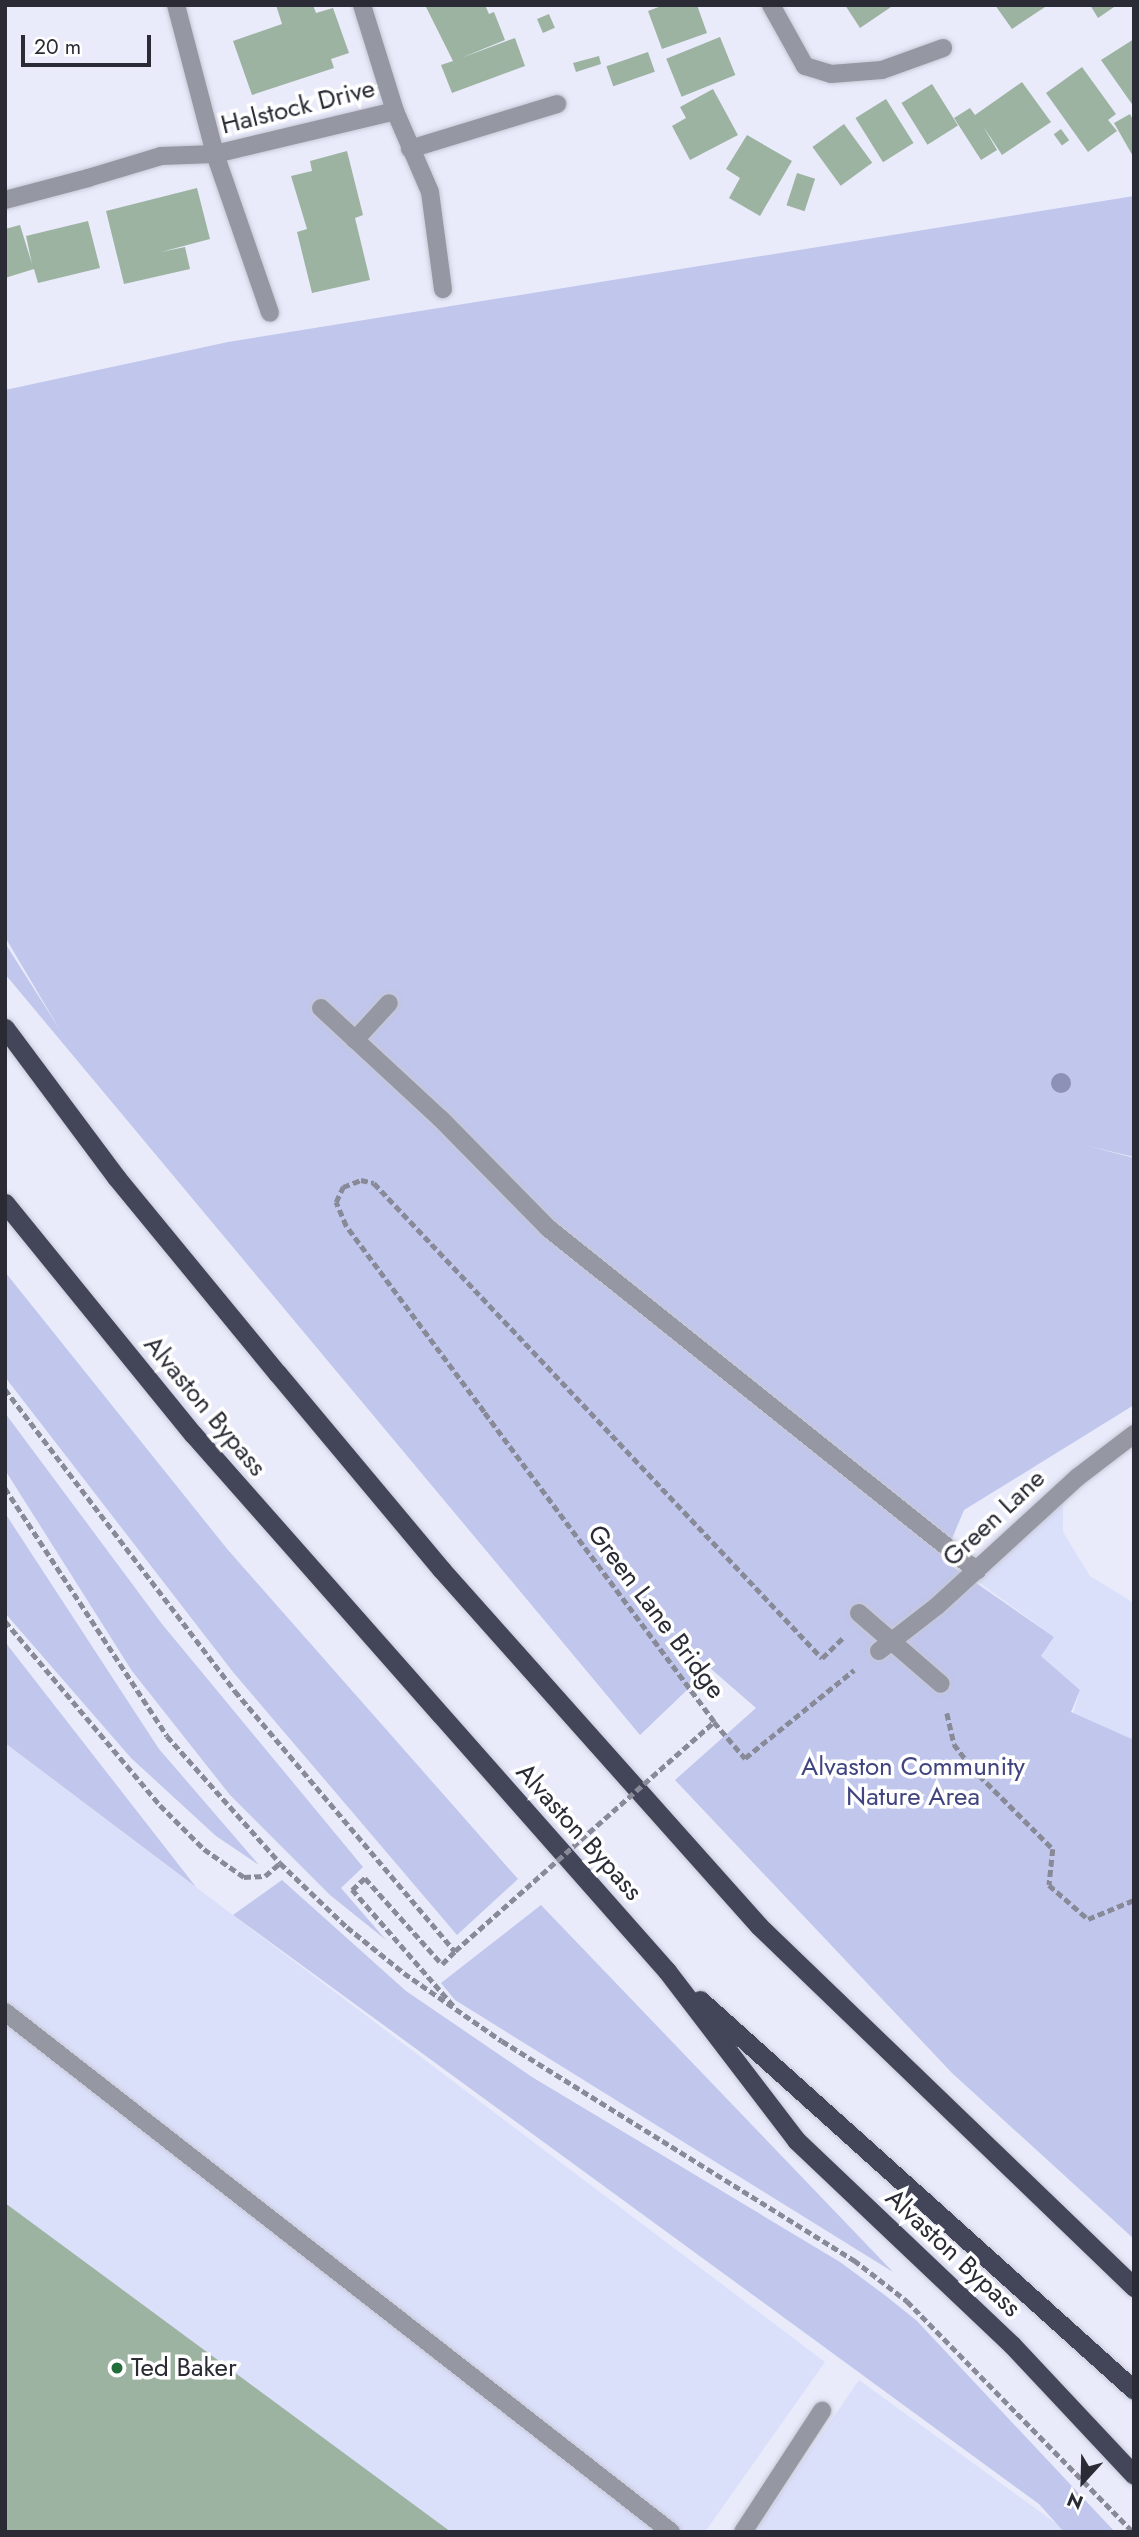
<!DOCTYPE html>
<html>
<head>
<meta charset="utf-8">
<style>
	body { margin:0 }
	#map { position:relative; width:1139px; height:2537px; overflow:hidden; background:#e9ebfb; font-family:Jost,sans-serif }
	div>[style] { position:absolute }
	.built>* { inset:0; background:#dbe0fa }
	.green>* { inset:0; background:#c0c6ec }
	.building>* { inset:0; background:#9db3a1; transform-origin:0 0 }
	.path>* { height:4.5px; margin-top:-2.25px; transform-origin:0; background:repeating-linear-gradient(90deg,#888a97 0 7px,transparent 0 10.5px) }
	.roads { filter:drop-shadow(0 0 2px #c7c8d7) drop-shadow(0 0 2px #c7c8d7) }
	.service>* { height:18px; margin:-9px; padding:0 9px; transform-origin:9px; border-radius:9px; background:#9597a2 }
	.minor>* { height:18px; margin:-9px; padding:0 9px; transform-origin:9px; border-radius:9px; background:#9597a2 }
	.trunk>* { height:19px; margin:-9.5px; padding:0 9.5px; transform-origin:9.5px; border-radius:9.5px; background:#434659 }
	.path-bridge>* { height:4.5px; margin-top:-2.25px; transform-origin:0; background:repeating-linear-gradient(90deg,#888a97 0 7px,transparent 0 10.5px) }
	.trees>* { width:20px; height:20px; margin:-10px; border-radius:50%; background:#8d90b7 }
	.dots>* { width:19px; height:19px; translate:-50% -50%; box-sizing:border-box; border:4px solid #fff; border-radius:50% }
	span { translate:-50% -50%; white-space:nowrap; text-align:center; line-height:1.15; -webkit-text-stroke:7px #fff; paint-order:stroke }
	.street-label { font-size:26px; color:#2a2b35 }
	.park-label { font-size:26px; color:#41457f }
	.poi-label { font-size:26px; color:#2a2b35 }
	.left { translate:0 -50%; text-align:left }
	.frame { position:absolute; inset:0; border:7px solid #2a2b35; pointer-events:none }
	.north { position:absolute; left:1048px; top:2446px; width:70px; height:70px; -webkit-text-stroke:5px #fff; paint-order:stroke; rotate:202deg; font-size:19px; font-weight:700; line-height:28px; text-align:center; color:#2a2b35 }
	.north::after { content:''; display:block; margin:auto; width:24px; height:32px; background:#2a2b35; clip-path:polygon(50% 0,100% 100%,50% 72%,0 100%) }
	.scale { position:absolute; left:21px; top:35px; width:130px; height:32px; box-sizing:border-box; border:4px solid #2a2b35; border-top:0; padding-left:9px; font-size:21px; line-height:24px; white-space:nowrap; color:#2a2b35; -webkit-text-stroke:5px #fff; paint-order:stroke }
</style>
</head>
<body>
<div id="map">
	<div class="built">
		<i style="clip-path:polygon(1063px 1494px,1063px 1532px,1090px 1576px,1134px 1603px,1134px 1745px,1072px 1717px,1080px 1690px,1041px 1656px,1054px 1637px,973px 1578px)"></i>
		<i style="clip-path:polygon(5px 1743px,825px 2362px,705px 2532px,5px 2532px)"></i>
		<i style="clip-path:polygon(859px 2380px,1068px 2532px,754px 2532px)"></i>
	</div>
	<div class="green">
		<i style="clip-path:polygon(1134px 196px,1134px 1157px,1084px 1145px,1134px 1158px,1134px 1405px,964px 1510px,943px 1560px,1054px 1637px,1041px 1656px,1080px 1690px,1071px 1712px,1134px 1740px,1134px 2239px,952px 2073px,675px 1780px,756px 1708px,710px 1668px,640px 1735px,5px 974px,5px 943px,60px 1030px,5px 937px,5px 390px,228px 342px)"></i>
		<i style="clip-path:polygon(5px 1272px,228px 1550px,518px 1879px,457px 1935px,233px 1672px,5px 1377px)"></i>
		<i style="clip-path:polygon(5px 1413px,162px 1624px,363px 1867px,341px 1888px,386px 1940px,330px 1895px,230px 1795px,132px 1671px,5px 1470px)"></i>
		<i style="clip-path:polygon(5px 1513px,159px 1749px,259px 1865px,216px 1836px,131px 1758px,5px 1613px)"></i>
		<i style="clip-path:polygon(5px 1641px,9px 1647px,196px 1887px,5px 1743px)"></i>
		<i style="clip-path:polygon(282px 1880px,406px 1991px,532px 2077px,840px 2262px,886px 2296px,917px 2321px,1115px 2532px,1064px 2532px,1039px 2504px,233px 1915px)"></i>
		<i style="clip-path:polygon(541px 1905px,893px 2272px,455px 2000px,441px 1983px)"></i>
	</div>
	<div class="building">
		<i style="clip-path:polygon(276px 5px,313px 5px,316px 13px,333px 8px,349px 53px,331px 59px,334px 68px,252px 95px,233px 41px,282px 24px)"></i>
		<i style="clip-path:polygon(425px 5px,485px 5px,489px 14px,494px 12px,505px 40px,461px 58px,515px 38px,525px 66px,452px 93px,441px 65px,453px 61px)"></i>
		<i style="clip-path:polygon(664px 5px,697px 5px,707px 33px,662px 49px,648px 11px)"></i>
		<i style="clip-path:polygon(845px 5px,894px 5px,860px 28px)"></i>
		<i style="clip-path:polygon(995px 5px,1048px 5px,1012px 29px)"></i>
		<i style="clip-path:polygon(1090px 5px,1117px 5px,1098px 18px)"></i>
		<i style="left:549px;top:14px;width:15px;height:13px;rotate:67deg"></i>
		<i style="left:720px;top:37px;width:41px;height:58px;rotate:68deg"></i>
		<i style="clip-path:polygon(1134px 39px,1134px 107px,1101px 60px)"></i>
		<i style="left:648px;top:52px;width:21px;height:44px;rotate:71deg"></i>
		<i style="clip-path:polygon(599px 56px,601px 64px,576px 72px,573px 63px)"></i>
		<i style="clip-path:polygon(1082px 67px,1116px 114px,1108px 120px,1117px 131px,1088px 152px,1046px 93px)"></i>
		<i style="clip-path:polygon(1022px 82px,1051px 122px,1002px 155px,983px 126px,997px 150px,981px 160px,954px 118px,970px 108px,975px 115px)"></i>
		<i style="left:932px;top:84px;width:49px;height:36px;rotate:58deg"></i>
		<i style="clip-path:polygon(713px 89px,738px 135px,690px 160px,672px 126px,686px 118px,680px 107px)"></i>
		<i style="left:886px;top:99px;width:52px;height:36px;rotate:58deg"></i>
		<i style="clip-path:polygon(1130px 114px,1134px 122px,1134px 158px,1114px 123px)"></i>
		<i style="left:844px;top:124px;width:48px;height:39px;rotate:54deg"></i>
		<i style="left:1061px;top:129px;width:14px;height:9px;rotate:54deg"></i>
		<i style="clip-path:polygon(747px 135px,792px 161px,760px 216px,729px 198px,740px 178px,726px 169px)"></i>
		<i style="clip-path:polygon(347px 151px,363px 215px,355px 218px,370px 280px,312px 293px,297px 232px,307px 229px,291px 176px,312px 171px,310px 161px)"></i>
		<i style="left:797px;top:173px;width:19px;height:34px;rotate:18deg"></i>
		<i style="clip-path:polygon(197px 188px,210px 239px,161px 252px,185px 247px,190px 269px,124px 284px,106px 211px)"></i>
		<i style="clip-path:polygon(88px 221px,100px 268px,38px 283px,34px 269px,5px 278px,5px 229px,20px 225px,32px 264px,26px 236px)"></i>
		<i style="clip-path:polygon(5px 2203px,451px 2532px,5px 2532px)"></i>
	</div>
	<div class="path">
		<i style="left:5px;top:1389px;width:380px;rotate:52.7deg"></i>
		<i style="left:484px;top:1412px;width:232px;rotate:-126.6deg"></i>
		<i style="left:346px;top:1226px;width:26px;rotate:-113deg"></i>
		<i style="left:336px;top:1202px;width:17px;rotate:-65deg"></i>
		<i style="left:343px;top:1187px;width:19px;rotate:-21deg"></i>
		<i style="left:361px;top:1180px;width:13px;rotate:13deg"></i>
		<i style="left:374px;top:1183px;width:653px;rotate:46.68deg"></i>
		<i style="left:822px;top:1658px;width:29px;rotate:-44deg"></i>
		<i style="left:5px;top:1488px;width:296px;rotate:56.8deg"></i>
		<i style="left:167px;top:1736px;width:170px;rotate:48.3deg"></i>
		<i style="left:280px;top:1863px;width:93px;rotate:43.7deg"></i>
		<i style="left:347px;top:1927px;width:73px;rotate:38.9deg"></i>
		<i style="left:404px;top:1973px;width:119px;rotate:34.8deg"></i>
		<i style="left:502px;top:2041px;width:415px;rotate:31.9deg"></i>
		<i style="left:854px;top:2260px;width:67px;rotate:37.7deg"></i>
		<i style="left:907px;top:2301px;width:323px;rotate:45.6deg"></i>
		<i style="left:5px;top:1621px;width:241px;rotate:49.9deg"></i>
		<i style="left:160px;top:1805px;width:62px;rotate:45deg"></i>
		<i style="left:204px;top:1849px;width:49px;rotate:35deg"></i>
		<i style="left:244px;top:1877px;width:21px;rotate:-3deg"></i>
		<i style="left:265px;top:1876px;width:20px;rotate:-41deg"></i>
		<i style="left:947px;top:1713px;width:32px;rotate:77deg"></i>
		<i style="left:954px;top:1744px;width:30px;rotate:53deg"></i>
		<i style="left:972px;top:1768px;width:115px;rotate:45deg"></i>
		<i style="left:1053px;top:1849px;width:36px;rotate:96deg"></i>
		<i style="left:1049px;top:1885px;width:52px;rotate:41.1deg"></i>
		<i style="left:1088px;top:1919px;width:50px;rotate:-22.4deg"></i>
		<i style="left:714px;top:1722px;width:48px;rotate:49.3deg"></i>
		<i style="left:745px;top:1758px;width:140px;rotate:-38.9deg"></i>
		<i style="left:453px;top:2006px;width:154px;rotate:-131deg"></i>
		<i style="left:352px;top:1890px;width:18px;rotate:-43deg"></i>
		<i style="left:365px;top:1878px;width:115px;rotate:48.2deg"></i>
		<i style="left:442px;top:1964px;width:18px;rotate:-45deg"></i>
	</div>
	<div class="roads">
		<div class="service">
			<i style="left:5px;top:200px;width:86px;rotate:-14.8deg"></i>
			<i style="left:321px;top:1008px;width:163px;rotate:42.8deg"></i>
			<i style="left:441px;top:1119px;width:153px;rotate:45.5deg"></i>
			<i style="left:548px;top:1228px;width:549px;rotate:38.64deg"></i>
			<i style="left:355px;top:1040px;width:50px;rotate:-47.4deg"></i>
			<i style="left:859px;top:1613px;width:108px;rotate:40.9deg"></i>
			<i style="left:879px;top:1651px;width:73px;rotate:-37.8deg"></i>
			<i style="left:937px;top:1606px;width:191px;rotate:-42.5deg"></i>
			<i style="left:1078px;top:1477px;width:71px;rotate:-37.5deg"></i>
			<i style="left:5px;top:2012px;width:845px;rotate:37.98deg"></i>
			<i style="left:743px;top:2532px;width:145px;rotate:-56.9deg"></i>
		</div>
		<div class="minor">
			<i style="left:176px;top:5px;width:154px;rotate:75.3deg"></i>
			<i style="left:215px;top:154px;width:168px;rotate:70.9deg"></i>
			<i style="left:362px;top:5px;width:111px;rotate:72.7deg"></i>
			<i style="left:395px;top:111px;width:88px;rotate:66.6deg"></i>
			<i style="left:430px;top:192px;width:98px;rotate:82.4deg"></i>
			<i style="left:771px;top:5px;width:70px;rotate:60.9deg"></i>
			<i style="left:805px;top:66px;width:27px;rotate:17deg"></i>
			<i style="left:831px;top:74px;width:51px;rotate:-4.5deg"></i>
			<i style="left:882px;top:70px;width:65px;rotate:-19.8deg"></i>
			<i style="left:410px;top:149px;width:154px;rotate:-17deg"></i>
			<i style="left:88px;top:178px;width:76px;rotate:-16.8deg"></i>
			<i style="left:161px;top:156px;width:54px;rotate:-2.1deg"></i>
			<i style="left:215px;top:154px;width:185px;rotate:-13.4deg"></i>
		</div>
		<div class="trunk">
			<i style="left:5px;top:1028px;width:186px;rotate:53.3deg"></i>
			<i style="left:116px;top:1177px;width:255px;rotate:50.6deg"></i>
			<i style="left:278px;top:1374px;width:254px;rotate:50.1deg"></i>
			<i style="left:441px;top:1569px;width:478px;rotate:48.3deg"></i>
			<i style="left:759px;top:1926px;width:521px;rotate:43.91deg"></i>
			<i style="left:5px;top:1203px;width:298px;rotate:50.9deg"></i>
			<i style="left:193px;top:1434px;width:716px;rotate:48.57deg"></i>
			<i style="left:667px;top:1971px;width:213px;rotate:52.6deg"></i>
			<i style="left:796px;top:2140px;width:298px;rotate:43.5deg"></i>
			<i style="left:1012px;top:2345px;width:178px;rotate:46.8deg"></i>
			<i style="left:700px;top:2000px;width:583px;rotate:41.94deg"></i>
		</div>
	</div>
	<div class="path-bridge">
		<i style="left:235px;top:1691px;width:341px;rotate:49.8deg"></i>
		<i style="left:455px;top:1951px;width:346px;rotate:-41.5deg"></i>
		<i style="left:714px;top:1722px;width:386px;rotate:-126.6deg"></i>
	</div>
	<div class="trees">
		<i style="left:1061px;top:1083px"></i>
	</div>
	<div class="dots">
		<i style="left:117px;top:2368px;background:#236d3b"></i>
	</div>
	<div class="street-label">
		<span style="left:298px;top:107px;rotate:-14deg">Halstock Drive</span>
		<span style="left:205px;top:1406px;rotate:50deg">Alvaston Bypass</span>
		<span style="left:994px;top:1518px;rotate:-43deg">Green Lane</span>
		<span style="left:656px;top:1612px;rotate:53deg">Green Lane Bridge</span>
		<span style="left:579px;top:1832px;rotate:48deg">Alvaston Bypass</span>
		<span style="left:953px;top:2253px;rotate:43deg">Alvaston Bypass</span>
	</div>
	<div class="park-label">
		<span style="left:913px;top:1782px">Alvaston Community<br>Nature Area</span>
	</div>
	<div class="poi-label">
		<span class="left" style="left:131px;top:2368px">Ted Baker</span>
	</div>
	<div class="frame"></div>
	<div class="north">N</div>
	<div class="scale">20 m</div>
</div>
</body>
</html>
